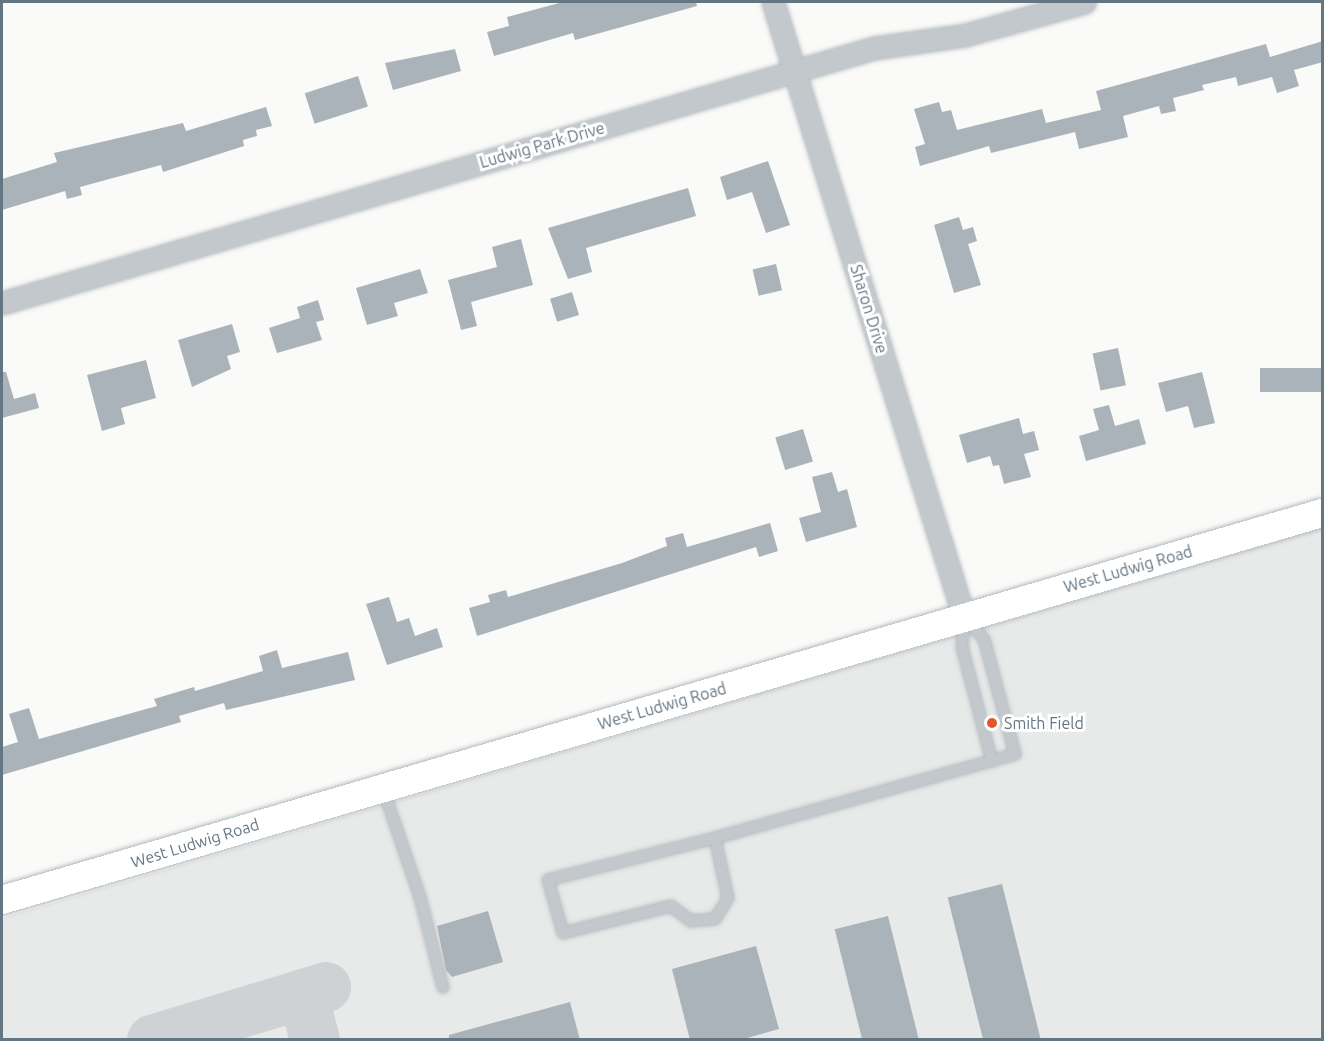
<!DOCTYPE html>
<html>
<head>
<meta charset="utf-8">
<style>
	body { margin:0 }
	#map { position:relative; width:1324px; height:1041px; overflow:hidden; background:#fafaf8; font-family:Ubuntu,sans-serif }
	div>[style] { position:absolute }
	.built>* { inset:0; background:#e8e9e9 }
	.taxiway>* { height:50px; margin:-25px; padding:0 25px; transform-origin:25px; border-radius:25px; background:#ced2d4 }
	.building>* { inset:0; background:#aab3b9; transform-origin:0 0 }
	.roads { filter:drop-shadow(0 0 2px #b3babf) drop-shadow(0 0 2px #b3babf) }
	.lane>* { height:10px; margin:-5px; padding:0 5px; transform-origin:5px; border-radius:5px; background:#c3c8cc }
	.street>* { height:21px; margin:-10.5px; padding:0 10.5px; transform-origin:10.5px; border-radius:10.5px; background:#c3c8cc }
	.secondary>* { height:28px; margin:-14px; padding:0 14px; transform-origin:14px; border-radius:14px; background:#fff }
	.dots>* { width:16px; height:16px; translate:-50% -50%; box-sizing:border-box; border:3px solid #fff; border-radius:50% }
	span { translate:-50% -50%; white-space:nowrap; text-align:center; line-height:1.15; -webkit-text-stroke:6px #fff; paint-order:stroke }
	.street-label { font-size:16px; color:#657683 }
	.poi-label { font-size:16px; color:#657683 }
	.left { translate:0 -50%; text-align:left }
	.frame { position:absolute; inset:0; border:3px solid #657683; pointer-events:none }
</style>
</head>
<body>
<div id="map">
	<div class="built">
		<i style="clip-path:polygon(1322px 528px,1322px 1039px,2px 1039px,2px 918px)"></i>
	</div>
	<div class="taxiway">
		<i style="left:303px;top:994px;width:48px;rotate:75.4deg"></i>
		<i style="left:152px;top:1040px;width:182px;rotate:-16.9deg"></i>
	</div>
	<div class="building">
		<i style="clip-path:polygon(563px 2px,696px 2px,697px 6px,575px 40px,573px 33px,494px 56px,487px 32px,509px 26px,507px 17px)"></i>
		<i style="clip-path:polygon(1323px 41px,1323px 62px,1294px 70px,1299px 86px,1277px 93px,1272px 77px,1238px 86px,1236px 77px,1202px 85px,1204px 90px,1173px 98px,1176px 111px,1161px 114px,1159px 106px,1123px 116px,1128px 137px,1079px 149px,1075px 132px,991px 153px,989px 146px,920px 166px,915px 147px,925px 144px,914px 109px,939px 102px,942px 112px,951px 110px,957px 130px,1042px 109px,1046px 123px,1101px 110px,1096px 91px,1266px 44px,1270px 57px)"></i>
		<i style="clip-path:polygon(455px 49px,461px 71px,393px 90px,385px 63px)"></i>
		<i style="left:358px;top:76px;width:32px;height:56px;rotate:72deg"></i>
		<i style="clip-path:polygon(266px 107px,272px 126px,256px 130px,257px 136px,243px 140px,244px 146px,163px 172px,161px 165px,80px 187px,82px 195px,67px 199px,65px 191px,2px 210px,2px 179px,57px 162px,54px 153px,183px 123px,186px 131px)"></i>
		<i style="clip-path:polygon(768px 161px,790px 225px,766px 233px,752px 192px,727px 200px,720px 177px)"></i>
		<i style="clip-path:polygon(688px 188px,696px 216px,586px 248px,592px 272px,568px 279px,548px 228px)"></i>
		<i style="clip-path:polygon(959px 217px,963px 230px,973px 227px,977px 241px,968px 244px,981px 285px,954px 293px,934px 225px)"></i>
		<i style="clip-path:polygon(521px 239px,533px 285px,471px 302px,477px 326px,461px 330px,448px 280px,497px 267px,492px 247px)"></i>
		<i style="left:776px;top:264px;width:27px;height:24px;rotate:77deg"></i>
		<i style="clip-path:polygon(420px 269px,428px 293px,394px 303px,398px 316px,367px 325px,356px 288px)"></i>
		<i style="left:572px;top:292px;width:24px;height:23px;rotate:73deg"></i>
		<i style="clip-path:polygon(318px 300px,324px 320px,316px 322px,322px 340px,277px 353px,269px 328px,300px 318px,297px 307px)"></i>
		<i style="clip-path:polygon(232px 324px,240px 352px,227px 356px,231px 369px,192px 387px,178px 340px)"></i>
		<i style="left:1118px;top:348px;width:38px;height:26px;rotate:78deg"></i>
		<i style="clip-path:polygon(146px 360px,156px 398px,121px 408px,125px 424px,102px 431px,87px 375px)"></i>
		<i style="left:1323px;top:368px;width:24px;height:63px;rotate:90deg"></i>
		<i style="clip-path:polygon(2px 372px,6px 372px,14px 399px,35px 393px,39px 408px,2px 418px)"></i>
		<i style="clip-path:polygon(1202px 372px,1215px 423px,1194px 428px,1188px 406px,1166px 412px,1158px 383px)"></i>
		<i style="clip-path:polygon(1109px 405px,1115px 426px,1139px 419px,1146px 444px,1086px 461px,1079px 436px,1099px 430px,1093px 409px)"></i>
		<i style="clip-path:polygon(1019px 418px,1023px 434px,1034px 431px,1039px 450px,1024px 454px,1031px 477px,1004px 484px,999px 465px,993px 466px,990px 456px,967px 463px,959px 435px)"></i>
		<i style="left:803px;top:429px;width:34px;height:29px;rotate:73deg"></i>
		<i style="clip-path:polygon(832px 472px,838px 492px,847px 489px,857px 527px,806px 542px,799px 518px,821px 512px,812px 477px)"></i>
		<i style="clip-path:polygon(770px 523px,778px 551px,759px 557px,756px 547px,477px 636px,469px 608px,490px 602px,488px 595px,506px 590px,508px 597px,622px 563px,667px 546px,665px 538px,683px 533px,687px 547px)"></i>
		<i style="clip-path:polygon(389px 597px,397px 622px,409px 618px,415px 636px,437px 628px,443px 647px,387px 665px,366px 604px)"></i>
		<i style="clip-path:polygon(277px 650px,282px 668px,348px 652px,355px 680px,226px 710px,224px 703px,179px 716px,181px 722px,2px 775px,2px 747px,18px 742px,9px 714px,29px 708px,39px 739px,157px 706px,154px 699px,194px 687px,195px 691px,263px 671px,259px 656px)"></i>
		<i style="left:1002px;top:884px;width:161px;height:56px;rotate:76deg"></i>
		<i style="clip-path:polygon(488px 911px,503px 962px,452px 977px,446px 970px,437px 926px)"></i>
		<i style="left:888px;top:916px;width:128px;height:55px;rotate:76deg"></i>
		<i style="clip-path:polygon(756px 946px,779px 1029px,740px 1040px,690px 1040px,672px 969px)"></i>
		<i style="clip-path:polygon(570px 1002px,580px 1040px,449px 1040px,449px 1035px)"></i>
	</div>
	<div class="roads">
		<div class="lane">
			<i style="left:964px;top:620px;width:27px;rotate:94deg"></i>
			<i style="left:962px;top:647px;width:118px;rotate:75.3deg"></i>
			<i style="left:383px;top:789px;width:114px;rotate:71.1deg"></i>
			<i style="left:420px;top:897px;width:93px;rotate:75.7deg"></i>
			<i style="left:715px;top:838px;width:172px;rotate:165.9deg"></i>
			<i style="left:548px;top:880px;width:55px;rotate:74.2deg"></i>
			<i style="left:563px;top:933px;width:111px;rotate:-14deg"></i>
			<i style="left:671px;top:906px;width:25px;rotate:37deg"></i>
			<i style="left:691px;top:921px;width:24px;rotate:-5deg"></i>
			<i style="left:715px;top:919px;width:25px;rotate:-58deg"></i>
			<i style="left:728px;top:898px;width:61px;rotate:-102.2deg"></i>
			<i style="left:715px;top:838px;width:312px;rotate:-15.6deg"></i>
			<i style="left:1015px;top:754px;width:119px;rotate:-105.1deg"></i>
			<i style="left:984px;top:639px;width:27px;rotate:-132deg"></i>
		</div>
		<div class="street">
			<i style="left:773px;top:2px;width:644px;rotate:72.75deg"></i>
			<i style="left:2px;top:303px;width:909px;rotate:-16.3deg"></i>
			<i style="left:874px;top:48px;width:92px;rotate:-8.1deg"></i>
			<i style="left:965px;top:35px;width:124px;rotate:-15.4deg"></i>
		</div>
		<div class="secondary">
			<i style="left:2px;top:900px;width:1376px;rotate:-16.34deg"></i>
		</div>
	</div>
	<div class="dots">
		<i style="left:992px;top:723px;background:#e4572e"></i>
	</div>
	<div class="street-label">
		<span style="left:542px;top:145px;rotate:-16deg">Ludwig Park Drive</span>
		<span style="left:869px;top:309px;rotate:73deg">Sharon Drive</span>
		<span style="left:1128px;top:569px;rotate:-16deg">West Ludwig Road</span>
		<span style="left:662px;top:706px;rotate:-16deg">West Ludwig Road</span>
		<span style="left:195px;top:843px;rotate:-17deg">West Ludwig Road</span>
	</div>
	<div class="poi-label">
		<span class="left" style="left:1004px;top:723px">Smith Field</span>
	</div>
	<div class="frame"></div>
</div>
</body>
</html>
